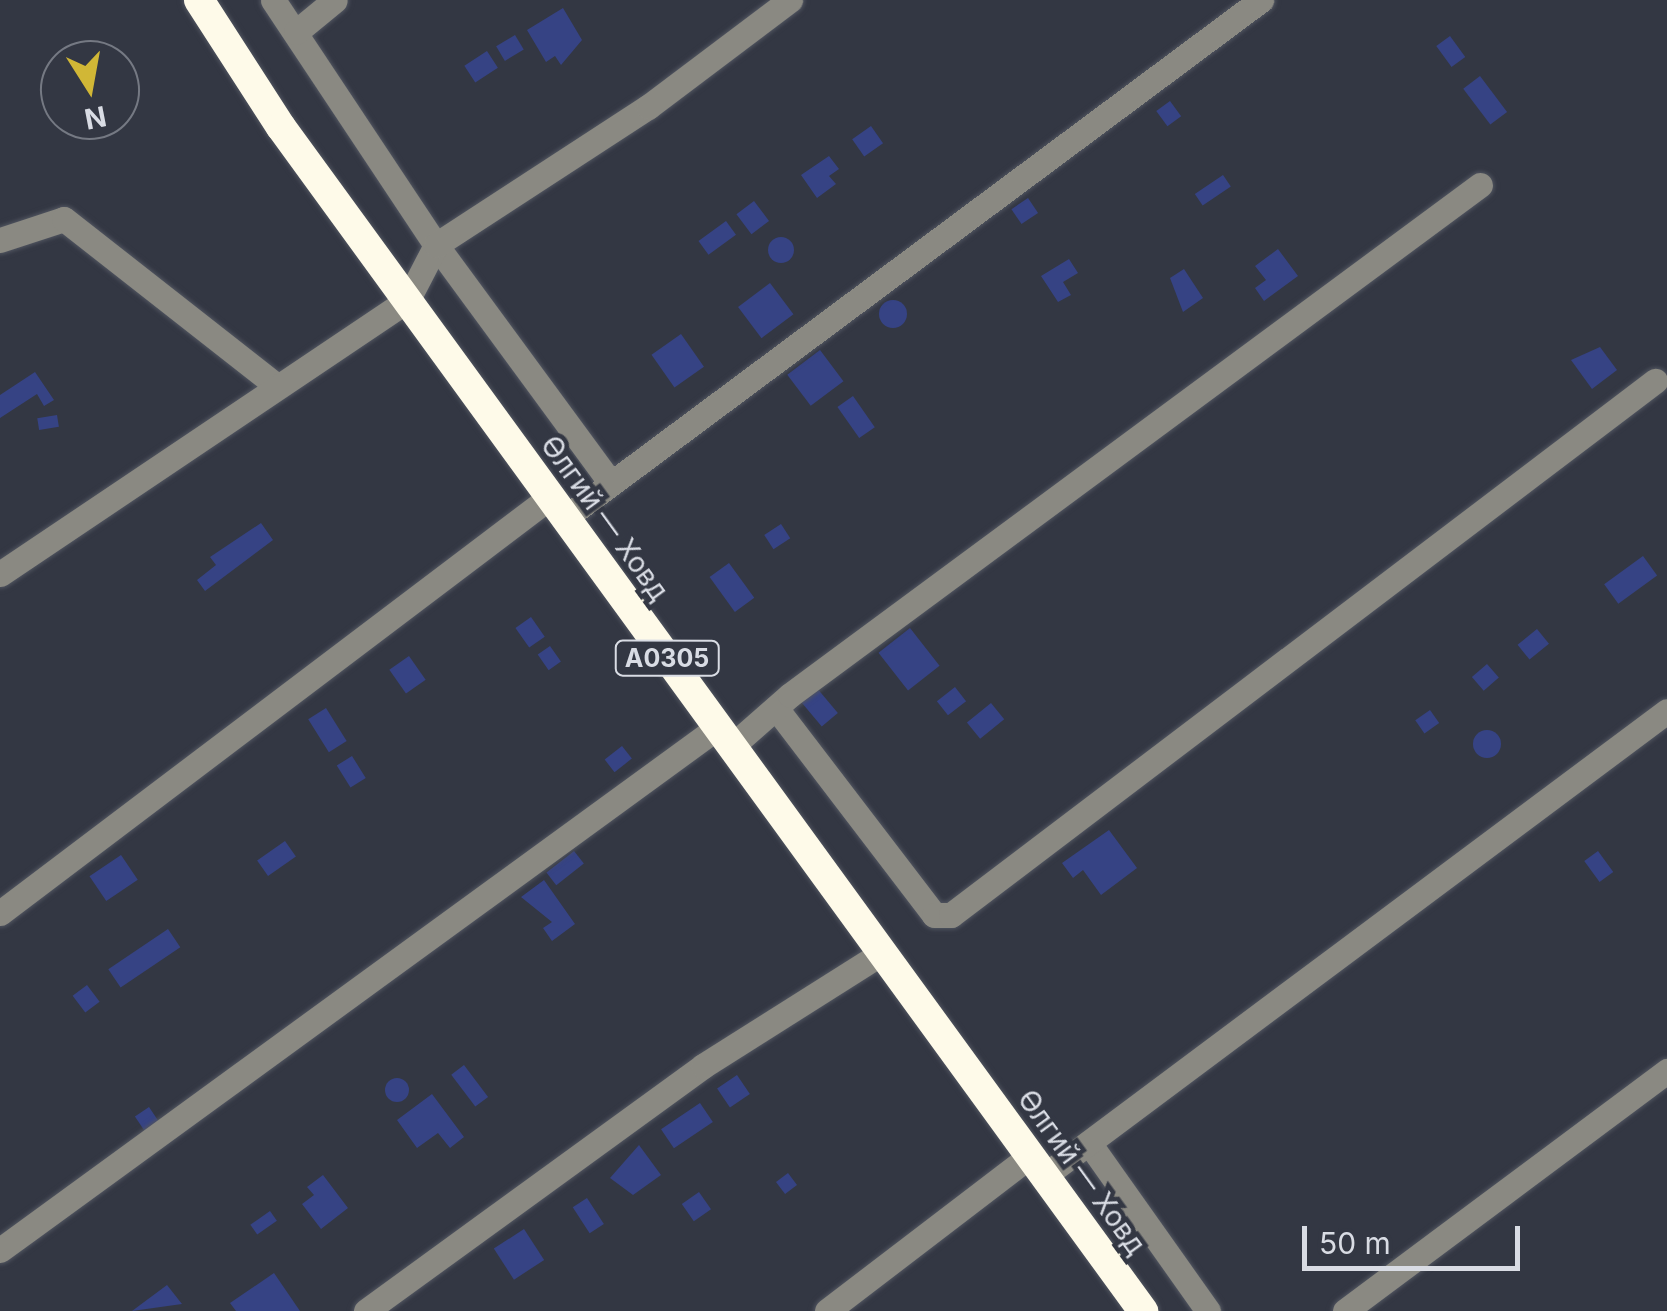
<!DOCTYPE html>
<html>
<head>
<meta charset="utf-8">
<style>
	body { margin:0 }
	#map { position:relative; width:1667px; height:1311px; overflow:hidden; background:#333743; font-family:Inter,sans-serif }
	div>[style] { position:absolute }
	.building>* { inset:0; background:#364384; transform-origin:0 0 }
	.round { border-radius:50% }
	.roads { filter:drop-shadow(0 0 2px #515560) drop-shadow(0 0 2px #515560) }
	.minor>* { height:25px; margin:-12.5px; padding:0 12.5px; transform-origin:12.5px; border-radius:12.5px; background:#8a8982 }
	.highway>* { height:30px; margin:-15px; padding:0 15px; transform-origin:15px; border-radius:15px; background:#fefae9 }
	span { translate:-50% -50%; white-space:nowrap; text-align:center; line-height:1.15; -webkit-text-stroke:9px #333743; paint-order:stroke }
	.shield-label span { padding:2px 8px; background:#333743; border:2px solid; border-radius:8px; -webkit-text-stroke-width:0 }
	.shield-label { font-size:25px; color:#d9dce4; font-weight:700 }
	.street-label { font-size:28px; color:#d9dce4 }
	.north { position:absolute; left:40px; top:40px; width:100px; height:100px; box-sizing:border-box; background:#333743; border:2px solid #757983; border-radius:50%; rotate:169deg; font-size:28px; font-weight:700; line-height:40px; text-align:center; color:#d9dce4 }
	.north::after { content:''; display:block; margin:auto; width:35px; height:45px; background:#d1b736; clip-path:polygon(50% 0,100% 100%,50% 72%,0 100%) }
	.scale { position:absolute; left:1302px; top:1226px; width:218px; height:45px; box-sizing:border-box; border:5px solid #d9dce4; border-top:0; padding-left:12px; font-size:30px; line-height:35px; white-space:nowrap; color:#d9dce4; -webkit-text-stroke:8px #333743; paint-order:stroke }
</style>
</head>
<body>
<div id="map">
	<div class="building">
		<i style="clip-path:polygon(563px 8px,582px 40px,561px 65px,555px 56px,546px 62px,527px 30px)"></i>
		<i style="left:515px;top:35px;width:17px;height:22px;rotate:59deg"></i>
		<i style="left:1450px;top:36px;width:26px;height:17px;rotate:54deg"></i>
		<i style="left:487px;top:51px;width:20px;height:27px;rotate:57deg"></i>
		<i style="left:1480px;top:76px;width:45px;height:21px;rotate:53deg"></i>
		<i style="left:1170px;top:101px;width:19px;height:17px;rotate:54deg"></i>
		<i style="left:871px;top:126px;width:21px;height:23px;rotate:55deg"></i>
		<i style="clip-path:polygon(829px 156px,839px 169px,829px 176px,836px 184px,817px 198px,801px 175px)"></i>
		<i style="left:1223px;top:175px;width:14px;height:34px;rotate:56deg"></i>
		<i style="left:1028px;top:198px;width:18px;height:20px;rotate:56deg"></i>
		<i style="left:754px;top:201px;width:25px;height:22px;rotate:53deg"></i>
		<i style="left:726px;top:221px;width:17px;height:34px;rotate:54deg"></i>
		<i class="round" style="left:768px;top:237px;width:26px;height:26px"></i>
		<i style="clip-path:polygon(1278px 249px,1298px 276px,1264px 301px,1255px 288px,1266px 280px,1255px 266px)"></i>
		<i style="clip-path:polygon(1069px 259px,1078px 273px,1063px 282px,1071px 295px,1058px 302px,1041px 276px)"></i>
		<i style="clip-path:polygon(1184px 269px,1203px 298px,1183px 312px,1170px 278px)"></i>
		<i style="left:770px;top:283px;width:39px;height:40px;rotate:53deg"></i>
		<i class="round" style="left:879px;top:300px;width:28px;height:28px"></i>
		<i style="left:681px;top:334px;width:40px;height:36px;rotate:55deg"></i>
		<i style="clip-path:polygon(1600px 347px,1617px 370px,1592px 389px,1571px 360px)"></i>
		<i style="left:820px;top:350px;width:39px;height:41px;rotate:53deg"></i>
		<i style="clip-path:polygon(35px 372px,54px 400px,44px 406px,37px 394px,0 418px,0 395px)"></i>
		<i style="left:853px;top:396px;width:38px;height:19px;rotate:55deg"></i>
		<i style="left:57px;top:415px;width:12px;height:20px;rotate:81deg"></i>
		<i style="clip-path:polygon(261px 523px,273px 540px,205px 591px,197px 580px,216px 565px,210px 557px)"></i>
		<i style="left:781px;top:524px;width:17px;height:20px;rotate:57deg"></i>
		<i style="left:1643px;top:556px;width:24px;height:48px;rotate:54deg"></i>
		<i style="left:729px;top:563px;width:43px;height:24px;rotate:54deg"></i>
		<i style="left:531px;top:617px;width:24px;height:19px;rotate:55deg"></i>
		<i style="left:910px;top:628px;width:48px;height:40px;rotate:52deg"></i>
		<i style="left:1537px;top:629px;width:19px;height:25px;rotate:51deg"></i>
		<i style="left:550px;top:646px;width:19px;height:15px;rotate:55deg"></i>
		<i style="left:409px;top:656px;width:29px;height:24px;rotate:55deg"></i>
		<i style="left:1487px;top:664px;width:18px;height:20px;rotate:49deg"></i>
		<i style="left:816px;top:687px;width:34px;height:21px;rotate:50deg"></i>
		<i style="left:955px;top:687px;width:18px;height:23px;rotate:52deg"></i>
		<i style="left:991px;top:703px;width:21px;height:31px;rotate:51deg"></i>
		<i style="left:326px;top:708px;width:39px;height:21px;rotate:58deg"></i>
		<i style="left:1430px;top:710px;width:16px;height:18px;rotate:55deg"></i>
		<i class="round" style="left:1473px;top:730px;width:28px;height:28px"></i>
		<i style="left:622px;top:746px;width:16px;height:22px;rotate:52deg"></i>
		<i style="left:352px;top:756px;width:26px;height:18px;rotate:58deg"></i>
		<i style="clip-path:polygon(1109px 830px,1137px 868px,1101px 895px,1083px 870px,1073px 878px,1062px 863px)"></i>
		<i style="left:285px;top:841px;width:19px;height:34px;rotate:55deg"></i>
		<i style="left:574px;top:851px;width:16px;height:35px;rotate:52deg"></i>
		<i style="left:1598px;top:851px;width:26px;height:17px;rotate:54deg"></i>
		<i style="left:121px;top:855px;width:30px;height:38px;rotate:56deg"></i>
		<i style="clip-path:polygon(544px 880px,575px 924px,552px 941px,543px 928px,552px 922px,521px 897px)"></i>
		<i style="left:168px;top:929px;width:22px;height:72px;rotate:56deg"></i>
		<i style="left:87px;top:985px;width:21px;height:18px;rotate:53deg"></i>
		<i style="left:464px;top:1065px;width:40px;height:16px;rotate:53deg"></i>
		<i style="left:737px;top:1075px;width:23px;height:24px;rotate:56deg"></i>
		<i class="round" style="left:385px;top:1078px;width:24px;height:24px"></i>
		<i style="clip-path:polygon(432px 1094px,464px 1137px,450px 1148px,438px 1133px,417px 1148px,397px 1120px)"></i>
		<i style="left:700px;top:1103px;width:23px;height:47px;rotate:56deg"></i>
		<i style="left:149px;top:1107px;width:18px;height:17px;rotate:56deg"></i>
		<i style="clip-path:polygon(639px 1145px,661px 1175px,633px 1195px,610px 1178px)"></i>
		<i style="left:788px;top:1173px;width:15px;height:15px;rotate:53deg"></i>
		<i style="clip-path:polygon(323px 1175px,348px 1208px,321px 1229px,302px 1204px,314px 1195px,307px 1187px)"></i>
		<i style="left:699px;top:1192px;width:21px;height:21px;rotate:55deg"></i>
		<i style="left:587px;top:1198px;width:31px;height:17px;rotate:57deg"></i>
		<i style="left:270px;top:1211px;width:12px;height:24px;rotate:55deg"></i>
		<i style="left:524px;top:1229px;width:37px;height:36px;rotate:57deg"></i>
		<i style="clip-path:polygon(274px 1273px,300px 1311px,236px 1311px,230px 1303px)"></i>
		<i style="clip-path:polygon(167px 1285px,182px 1304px,132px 1311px)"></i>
	</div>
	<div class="roads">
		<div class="minor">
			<i style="left:273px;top:0;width:294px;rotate:56.4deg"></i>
			<i style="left:436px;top:245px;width:295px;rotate:53.7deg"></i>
			<i style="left:296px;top:32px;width:50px;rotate:-39.4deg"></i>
			<i style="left:0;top:240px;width:67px;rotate:-18.2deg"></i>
			<i style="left:64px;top:219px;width:269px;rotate:38.1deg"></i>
			<i style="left:565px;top:518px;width:868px;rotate:-36.66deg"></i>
			<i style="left:0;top:574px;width:490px;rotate:-33.9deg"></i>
			<i style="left:407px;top:301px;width:63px;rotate:-62.6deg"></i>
			<i style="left:436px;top:245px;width:253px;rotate:-33.1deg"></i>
			<i style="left:648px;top:107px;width:178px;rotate:-37deg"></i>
			<i style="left:776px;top:708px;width:260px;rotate:52.6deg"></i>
			<i style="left:934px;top:915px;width:17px"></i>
			<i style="left:951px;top:915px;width:884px;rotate:-37.18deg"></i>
			<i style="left:732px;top:746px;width:77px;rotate:-41.3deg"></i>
			<i style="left:790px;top:695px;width:858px;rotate:-36.47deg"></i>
			<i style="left:0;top:913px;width:690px;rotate:-37.1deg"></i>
			<i style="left:1089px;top:1143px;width:206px;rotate:54.7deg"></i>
			<i style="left:1044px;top:1176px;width:777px;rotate:-36.74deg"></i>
			<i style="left:0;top:1250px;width:888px;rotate:-36.07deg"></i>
			<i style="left:366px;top:1311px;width:417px;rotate:-36deg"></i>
			<i style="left:703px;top:1066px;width:212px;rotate:-32.3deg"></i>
			<i style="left:827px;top:1311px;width:255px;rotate:-37.4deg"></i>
			<i style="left:1345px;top:1311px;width:402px;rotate:-36.7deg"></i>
		</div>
		<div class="highway">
			<i style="left:199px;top:0;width:151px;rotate:57.2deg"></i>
			<i style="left:281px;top:127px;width:1465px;rotate:53.94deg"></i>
		</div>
	</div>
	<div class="shield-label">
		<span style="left:667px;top:658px">A0305</span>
	</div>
	<div class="street-label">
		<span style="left:605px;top:518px;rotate:54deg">Өлгий — Ховд</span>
		<span style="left:1082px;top:1172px;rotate:54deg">Өлгий — Ховд</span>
	</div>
	<div class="north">N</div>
	<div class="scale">50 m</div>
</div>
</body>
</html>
